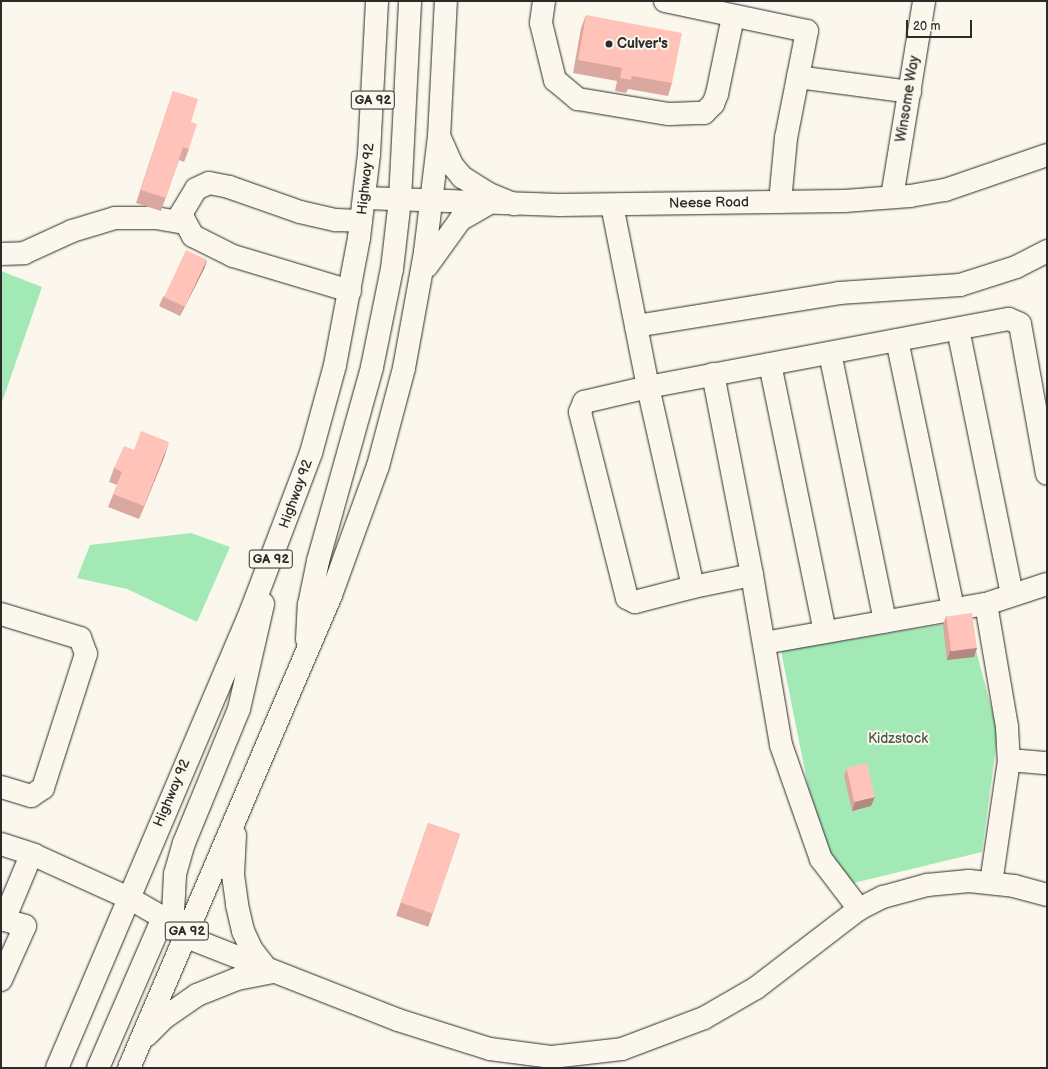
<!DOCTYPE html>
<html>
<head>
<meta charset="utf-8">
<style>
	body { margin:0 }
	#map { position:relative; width:1048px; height:1069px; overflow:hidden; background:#fbf7ec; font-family:"Balsamiq Sans",sans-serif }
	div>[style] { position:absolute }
	.green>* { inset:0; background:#a3e9b6 }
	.roads { filter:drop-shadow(0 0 1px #2b2b2b) drop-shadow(0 0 1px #2b2b2b) }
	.minor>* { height:22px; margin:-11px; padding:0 11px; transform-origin:11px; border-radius:11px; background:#fbf7ec }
	.major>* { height:22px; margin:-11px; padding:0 11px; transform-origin:11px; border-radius:11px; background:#fbf7ec }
	.wall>* { inset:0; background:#dba89f; transform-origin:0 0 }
	.shaded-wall>* { inset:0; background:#b28882 }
	.building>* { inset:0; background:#ffc3b9; transform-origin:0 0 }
	.dots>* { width:11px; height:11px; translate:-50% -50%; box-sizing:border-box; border:2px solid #fbf7ec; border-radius:50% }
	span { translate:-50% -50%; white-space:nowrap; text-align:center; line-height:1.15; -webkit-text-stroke:4px #fbf7ec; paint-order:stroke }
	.shield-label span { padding:1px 3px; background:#fbf7ec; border:1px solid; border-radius:3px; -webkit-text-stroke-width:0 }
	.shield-label { font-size:13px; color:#2b2b2b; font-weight:700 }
	.poi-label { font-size:14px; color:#2b2b2b; font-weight:700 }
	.left { translate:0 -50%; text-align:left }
	.street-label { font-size:14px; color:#2b2b2b }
	.park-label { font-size:14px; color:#495a4e }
	.frame { position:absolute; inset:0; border:2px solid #2b2b2b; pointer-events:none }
	.scale { position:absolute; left:906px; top:20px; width:66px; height:18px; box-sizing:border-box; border:2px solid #2b2b2b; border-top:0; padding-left:5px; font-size:12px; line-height:14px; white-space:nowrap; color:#2b2b2b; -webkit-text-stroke:3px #fbf7ec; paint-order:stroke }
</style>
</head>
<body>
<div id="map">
	<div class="green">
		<i style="clip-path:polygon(1px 271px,42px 287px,1px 405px)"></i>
		<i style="clip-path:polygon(191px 533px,230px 547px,197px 622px,127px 589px,77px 578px,90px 545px)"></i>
		<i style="clip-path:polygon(968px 620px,998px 733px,982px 852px,841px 886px,808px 786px,781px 651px)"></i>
	</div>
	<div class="roads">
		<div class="minor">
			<i style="left:544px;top:1px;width:22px;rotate:98deg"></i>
			<i style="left:541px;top:23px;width:59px;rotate:76.2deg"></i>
			<i style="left:555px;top:80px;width:30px;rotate:40deg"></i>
			<i style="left:578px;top:99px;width:92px;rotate:9.4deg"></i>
			<i style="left:669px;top:114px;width:35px;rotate:-2deg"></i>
			<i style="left:704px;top:113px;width:13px;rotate:-45deg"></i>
			<i style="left:713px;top:104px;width:11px;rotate:-68deg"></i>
			<i style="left:717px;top:94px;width:79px;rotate:-78.3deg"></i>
			<i style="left:665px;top:1px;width:145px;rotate:11.9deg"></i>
			<i style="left:807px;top:31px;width:109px;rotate:101.1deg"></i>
			<i style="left:786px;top:138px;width:64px;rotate:95.4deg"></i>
			<i style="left:798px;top:77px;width:113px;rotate:7.6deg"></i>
			<i style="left:892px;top:197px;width:199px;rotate:-80.7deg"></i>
			<i style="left:365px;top:198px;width:194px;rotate:2.1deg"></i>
			<i style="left:559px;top:205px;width:285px;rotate:-0.8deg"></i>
			<i style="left:844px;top:201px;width:66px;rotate:-4.3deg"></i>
			<i style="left:910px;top:196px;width:36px;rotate:-10deg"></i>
			<i style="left:945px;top:190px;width:108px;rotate:-18.9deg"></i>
			<i style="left:612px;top:205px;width:186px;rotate:78.8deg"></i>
			<i style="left:648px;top:387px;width:367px;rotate:-10.7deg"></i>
			<i style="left:1009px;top:319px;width:12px;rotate:24deg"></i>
			<i style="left:1020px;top:324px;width:152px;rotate:79.8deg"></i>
			<i style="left:1px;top:254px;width:23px;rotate:-2deg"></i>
			<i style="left:24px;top:253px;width:53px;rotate:-24.6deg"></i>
			<i style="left:72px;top:231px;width:45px;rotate:-16.8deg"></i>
			<i style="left:115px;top:218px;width:41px"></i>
			<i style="left:156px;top:218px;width:29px;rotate:10deg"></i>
			<i style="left:350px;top:291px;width:122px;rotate:-163.3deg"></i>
			<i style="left:233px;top:256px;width:45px;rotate:-153.4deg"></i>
			<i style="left:193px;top:236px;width:25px;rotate:-119deg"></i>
			<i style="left:181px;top:214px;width:29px;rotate:-59deg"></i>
			<i style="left:196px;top:189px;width:14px;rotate:-25deg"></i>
			<i style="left:209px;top:183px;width:20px;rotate:11deg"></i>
			<i style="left:229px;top:187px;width:75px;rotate:19.4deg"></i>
			<i style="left:300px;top:212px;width:37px;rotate:13deg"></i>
			<i style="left:336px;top:220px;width:25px;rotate:2deg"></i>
			<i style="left:636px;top:326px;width:206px;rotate:-9.2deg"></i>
			<i style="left:839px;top:293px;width:121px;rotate:-3.8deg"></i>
			<i style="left:960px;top:285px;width:59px;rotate:-17.8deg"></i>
			<i style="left:1016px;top:267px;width:35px;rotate:-27deg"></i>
			<i style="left:958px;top:329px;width:271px;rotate:78.5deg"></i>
			<i style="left:897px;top:340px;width:275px;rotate:78.2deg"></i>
			<i style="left:830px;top:353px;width:274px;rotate:78.4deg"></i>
			<i style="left:770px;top:364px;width:273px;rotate:78.4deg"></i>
			<i style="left:713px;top:374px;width:205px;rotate:79deg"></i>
			<i style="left:752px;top:575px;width:172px;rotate:80.3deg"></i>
			<i style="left:781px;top:745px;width:121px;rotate:70.7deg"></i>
			<i style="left:821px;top:859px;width:63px;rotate:52.8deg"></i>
			<i style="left:693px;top:587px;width:60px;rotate:165.5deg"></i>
			<i style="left:635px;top:602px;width:9px;rotate:-153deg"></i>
			<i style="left:627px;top:598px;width:192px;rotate:-104.2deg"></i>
			<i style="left:580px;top:412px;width:11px;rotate:-68deg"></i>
			<i style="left:584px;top:402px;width:66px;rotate:-13.2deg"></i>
			<i style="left:648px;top:387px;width:205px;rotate:77.3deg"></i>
			<i style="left:693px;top:587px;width:60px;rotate:-11.5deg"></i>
			<i style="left:986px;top:604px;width:125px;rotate:80.3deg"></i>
			<i style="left:1007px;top:727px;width:33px;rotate:87deg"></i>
			<i style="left:1009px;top:760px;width:124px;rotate:98.3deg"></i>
			<i style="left:1px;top:614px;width:83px;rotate:16.9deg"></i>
			<i style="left:80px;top:638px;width:17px;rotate:69deg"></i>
			<i style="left:86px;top:654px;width:141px;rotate:107.8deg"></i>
			<i style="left:43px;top:788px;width:14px;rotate:146deg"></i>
			<i style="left:31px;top:796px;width:31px;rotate:-163deg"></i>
			<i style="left:764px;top:643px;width:225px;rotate:-10deg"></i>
			<i style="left:986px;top:604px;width:64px;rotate:-18.2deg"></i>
			<i style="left:1009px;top:760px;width:38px;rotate:5deg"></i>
			<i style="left:1px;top:844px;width:35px;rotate:18deg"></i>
			<i style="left:34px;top:855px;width:104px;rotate:24.4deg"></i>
			<i style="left:129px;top:898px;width:39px;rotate:30deg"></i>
			<i style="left:163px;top:918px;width:28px;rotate:41deg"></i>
			<i style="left:184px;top:936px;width:230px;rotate:21.4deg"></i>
			<i style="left:398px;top:1020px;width:96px;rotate:17.5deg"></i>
			<i style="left:490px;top:1049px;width:63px;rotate:7.4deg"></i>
			<i style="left:552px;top:1057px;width:70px;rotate:-6.5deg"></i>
			<i style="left:622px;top:1049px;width:88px;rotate:-20.7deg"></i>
			<i style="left:704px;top:1018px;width:60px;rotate:-30deg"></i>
			<i style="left:756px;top:988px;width:130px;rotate:-37.5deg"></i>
			<i style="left:859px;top:909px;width:27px;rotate:-27deg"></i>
			<i style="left:883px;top:897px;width:46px;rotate:-15.3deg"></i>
			<i style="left:927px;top:885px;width:42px;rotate:-5.4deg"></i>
			<i style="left:969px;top:881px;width:45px;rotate:6.3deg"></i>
			<i style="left:1014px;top:886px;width:34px;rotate:15deg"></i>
			<i style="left:1px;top:919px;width:25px;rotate:16deg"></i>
			<i style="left:25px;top:926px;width:59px;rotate:114deg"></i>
			<i style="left:4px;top:920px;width:70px;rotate:-67.4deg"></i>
		</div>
		<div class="major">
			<i style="left:440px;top:138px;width:30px;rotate:66deg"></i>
			<i style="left:452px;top:165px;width:16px;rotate:50deg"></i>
			<i style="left:462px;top:177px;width:32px;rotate:32deg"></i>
			<i style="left:489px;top:194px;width:27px;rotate:22deg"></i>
			<i style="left:427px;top:266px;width:57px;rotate:-54.3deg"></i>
			<i style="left:460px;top:220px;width:34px;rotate:-30deg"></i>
			<i style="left:307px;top:639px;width:34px;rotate:-87deg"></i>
			<i style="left:309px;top:605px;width:45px;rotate:-78.4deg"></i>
			<i style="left:318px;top:561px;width:201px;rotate:-74.4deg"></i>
			<i style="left:372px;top:367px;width:100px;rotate:-78.5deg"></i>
			<i style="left:392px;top:269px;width:69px;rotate:-83.4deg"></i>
			<i style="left:400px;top:200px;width:199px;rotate:-87.1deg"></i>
			<i style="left:235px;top:835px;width:40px;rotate:92.9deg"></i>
			<i style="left:233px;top:875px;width:30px;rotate:82deg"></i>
			<i style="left:237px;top:905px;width:27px;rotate:77deg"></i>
			<i style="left:243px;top:931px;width:21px;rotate:65deg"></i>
			<i style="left:252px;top:950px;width:24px;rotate:52deg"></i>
			<i style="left:184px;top:936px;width:25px;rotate:-116deg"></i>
			<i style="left:173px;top:913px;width:39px;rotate:-87deg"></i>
			<i style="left:175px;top:874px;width:32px;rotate:-74deg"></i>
			<i style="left:184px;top:843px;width:145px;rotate:-67.7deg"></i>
			<i style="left:239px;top:709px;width:108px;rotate:-77.1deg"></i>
			<i style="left:147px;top:1035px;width:24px;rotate:-45deg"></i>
			<i style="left:164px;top:1018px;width:40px;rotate:-34.9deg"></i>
			<i style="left:197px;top:995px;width:43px;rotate:-21.8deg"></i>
			<i style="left:237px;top:979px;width:38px;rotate:-11deg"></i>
			<i style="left:57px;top:1068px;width:496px;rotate:-67deg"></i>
			<i style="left:251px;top:611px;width:169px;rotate:-69.2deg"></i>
			<i style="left:311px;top:453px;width:91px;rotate:-74.7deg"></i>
			<i style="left:335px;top:365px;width:129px;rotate:-79.3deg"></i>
			<i style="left:359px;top:238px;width:85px;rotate:-83.2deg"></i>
			<i style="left:369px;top:154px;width:153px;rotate:-87deg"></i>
			<i style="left:98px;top:1068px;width:163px;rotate:-66.6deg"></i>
			<i style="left:129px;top:1068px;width:514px;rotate:-66.87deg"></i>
			<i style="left:331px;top:595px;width:137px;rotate:-70deg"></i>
			<i style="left:378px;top:466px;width:101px;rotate:-75.1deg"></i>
			<i style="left:404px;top:368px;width:118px;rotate:-79.7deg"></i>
			<i style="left:425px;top:252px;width:116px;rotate:-83.1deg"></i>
			<i style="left:439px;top:137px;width:136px;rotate:-87.1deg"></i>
		</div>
	</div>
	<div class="wall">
		<i style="clip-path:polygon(586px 15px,672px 83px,668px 96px,628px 89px,626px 93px,615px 91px,617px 81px,573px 73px,581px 28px)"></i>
		<i style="clip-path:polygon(173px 91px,191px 122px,189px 149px,184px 162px,179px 160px,161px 211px,136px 203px)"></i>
		<i style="clip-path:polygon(207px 260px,204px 269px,180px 316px,159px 306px,163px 297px)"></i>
		<i style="clip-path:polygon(134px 450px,165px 455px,139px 519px,108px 507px,117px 485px,109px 482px,114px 468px)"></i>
		<i style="clip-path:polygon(946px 616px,977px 648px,974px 657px,947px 660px,943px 625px)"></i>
		<i style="clip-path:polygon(847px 768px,871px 806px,852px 811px,844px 776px)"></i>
		<i style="left:428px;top:823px;width:34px;height:98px;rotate:19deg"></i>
	</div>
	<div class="shaded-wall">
		<i style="clip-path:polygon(207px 260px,204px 269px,180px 316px,184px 307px)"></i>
		<i style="clip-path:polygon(169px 442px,165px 455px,139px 519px,144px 506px)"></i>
		<i style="clip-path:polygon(977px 648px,974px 657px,947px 660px,950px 651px)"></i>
		<i style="clip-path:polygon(875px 797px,871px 806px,852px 811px,855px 802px)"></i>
	</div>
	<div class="building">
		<i style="clip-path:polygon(586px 15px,682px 33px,672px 83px,632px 76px,631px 80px,620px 78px,622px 68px,578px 60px)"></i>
		<i style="clip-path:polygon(173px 91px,198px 99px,191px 122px,197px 124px,189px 149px,183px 147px,166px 198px,141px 190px)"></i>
		<i style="left:186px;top:250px;width:23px;height:52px;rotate:25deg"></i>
		<i style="clip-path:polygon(141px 431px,169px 442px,144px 506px,113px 494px,122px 472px,114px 468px,124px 446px,134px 450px)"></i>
		<i style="left:972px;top:613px;width:35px;height:26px;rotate:82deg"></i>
		<i style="left:867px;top:763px;width:35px;height:21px;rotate:77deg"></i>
		<i style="left:428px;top:823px;width:34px;height:84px;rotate:19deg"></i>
	</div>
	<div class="dots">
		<i style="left:609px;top:44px;background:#2b2b2b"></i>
	</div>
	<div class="shield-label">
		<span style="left:373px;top:100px">GA 92</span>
		<span style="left:271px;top:559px">GA 92</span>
		<span style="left:187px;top:931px">GA 92</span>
	</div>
	<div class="poi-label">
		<span class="left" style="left:617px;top:44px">Culver's</span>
	</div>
	<div class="street-label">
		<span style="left:908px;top:99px;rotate:-81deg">Winsome Way</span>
		<span style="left:366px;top:179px;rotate:-84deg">Highway 92</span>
		<span style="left:709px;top:203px;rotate:-1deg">Neese Road</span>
		<span style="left:296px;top:494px;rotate:-70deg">Highway 92</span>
		<span style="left:172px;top:793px;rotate:-67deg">Highway 92</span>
	</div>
	<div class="park-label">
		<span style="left:898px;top:739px">Kidzstock</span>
	</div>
	<div class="frame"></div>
	<div class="scale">20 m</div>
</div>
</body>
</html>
